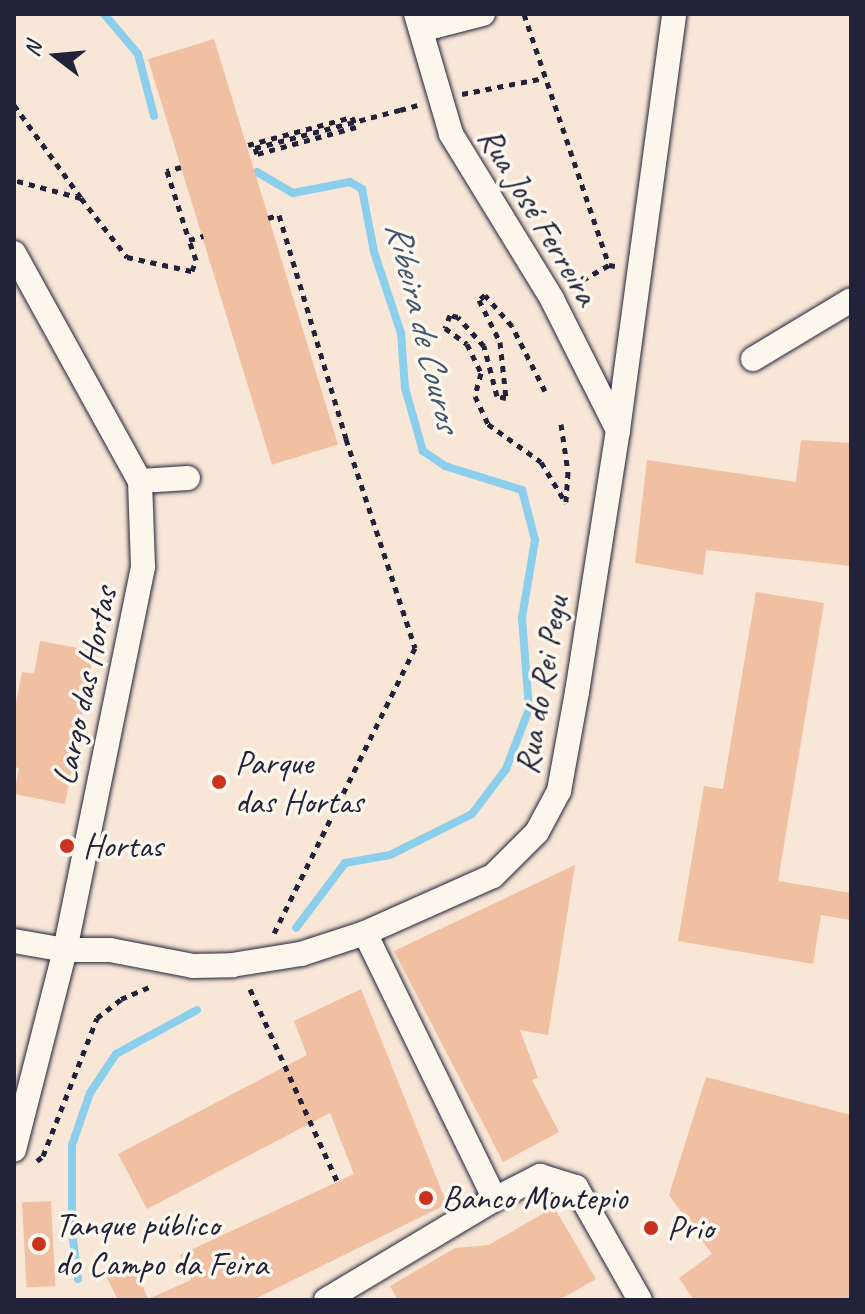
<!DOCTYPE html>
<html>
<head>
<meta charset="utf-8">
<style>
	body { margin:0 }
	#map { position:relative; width:865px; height:1314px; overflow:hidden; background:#f8e6d6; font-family:Caveat,sans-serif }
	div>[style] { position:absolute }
	.stream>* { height:8px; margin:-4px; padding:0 4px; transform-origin:4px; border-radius:4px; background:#8bcfed }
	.building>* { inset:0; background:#f1bfa2; transform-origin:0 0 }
	.path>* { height:5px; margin-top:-2.5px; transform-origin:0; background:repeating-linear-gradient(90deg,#22223b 0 6px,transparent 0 12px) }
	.roads { filter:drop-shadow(0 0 2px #22223b) drop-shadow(0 0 2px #22223b) }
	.street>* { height:24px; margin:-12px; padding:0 12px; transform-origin:12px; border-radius:12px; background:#fbf7ec }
	.dots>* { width:22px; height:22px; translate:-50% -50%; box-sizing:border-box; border:4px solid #fbf7ec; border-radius:50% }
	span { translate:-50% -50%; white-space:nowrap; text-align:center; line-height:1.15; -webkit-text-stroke:7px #fbf7ec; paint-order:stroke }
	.street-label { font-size:34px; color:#22223b }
	.poi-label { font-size:34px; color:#22223b }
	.left { translate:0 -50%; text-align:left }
	.water-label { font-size:36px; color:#425670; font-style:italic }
	.frame { position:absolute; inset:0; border:16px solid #22223b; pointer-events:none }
	.north { position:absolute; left:16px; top:16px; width:80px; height:80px; -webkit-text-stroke:6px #fbf7ec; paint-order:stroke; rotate:286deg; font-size:22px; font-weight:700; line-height:32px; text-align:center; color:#22223b }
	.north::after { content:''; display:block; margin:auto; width:28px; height:36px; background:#22223b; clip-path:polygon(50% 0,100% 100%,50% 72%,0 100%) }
</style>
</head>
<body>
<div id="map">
	<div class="stream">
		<i style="left:104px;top:14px;width:52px;rotate:49.6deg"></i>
		<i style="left:138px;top:54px;width:64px;rotate:75.5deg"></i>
		<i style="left:257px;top:172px;width:42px;rotate:30.3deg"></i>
		<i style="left:293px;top:193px;width:58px;rotate:-10.9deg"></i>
		<i style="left:350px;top:182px;width:14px;rotate:30deg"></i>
		<i style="left:362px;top:189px;width:64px;rotate:79.2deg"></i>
		<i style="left:374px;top:252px;width:85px;rotate:71.6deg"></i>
		<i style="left:401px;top:333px;width:55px;rotate:85.8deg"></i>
		<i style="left:405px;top:388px;width:66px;rotate:74.1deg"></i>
		<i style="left:423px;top:451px;width:27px;rotate:34deg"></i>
		<i style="left:445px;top:466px;width:81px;rotate:17.3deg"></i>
		<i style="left:522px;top:490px;width:52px;rotate:75.4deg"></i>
		<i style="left:535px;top:540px;width:79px;rotate:99.5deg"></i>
		<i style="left:522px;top:618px;width:91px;rotate:85.6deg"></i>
		<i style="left:529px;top:709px;width:64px;rotate:111deg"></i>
		<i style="left:506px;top:769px;width:56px;rotate:127.1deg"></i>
		<i style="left:472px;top:814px;width:92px;rotate:153.4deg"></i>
		<i style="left:390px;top:855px;width:46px;rotate:169.9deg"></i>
		<i style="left:345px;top:863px;width:81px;rotate:127deg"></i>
		<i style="left:78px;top:1279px;width:47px;rotate:-97.3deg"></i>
		<i style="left:72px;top:1232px;width:87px;rotate:-90deg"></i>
		<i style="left:72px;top:1145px;width:55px;rotate:-70.9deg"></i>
		<i style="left:90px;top:1093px;width:47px;rotate:-56.3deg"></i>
		<i style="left:116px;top:1054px;width:92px;rotate:-28.5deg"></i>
	</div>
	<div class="building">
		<i style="left:214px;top:39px;width:424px;height:69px;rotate:73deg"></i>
		<i style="clip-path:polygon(801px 440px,851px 443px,851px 566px,706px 550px,703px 575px,635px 563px,647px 460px,796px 482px)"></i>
		<i style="clip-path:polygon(756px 592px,824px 603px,778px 881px,851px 893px,851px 920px,821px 915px,813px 964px,678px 941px,704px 786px,723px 789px)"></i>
		<i style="clip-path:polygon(40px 641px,94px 651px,65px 804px,14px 794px,19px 768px,14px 767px,14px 713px,22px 672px,34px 674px)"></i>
		<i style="clip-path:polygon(575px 865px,548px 1035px,520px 1030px,538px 1078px,532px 1080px,559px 1132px,503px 1162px,394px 951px)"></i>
		<i style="clip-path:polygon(361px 989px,447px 1204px,253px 1300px,118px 1300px,106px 1276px,132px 1262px,148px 1299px,191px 1280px,180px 1255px,354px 1174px,330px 1113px,147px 1209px,118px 1154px,307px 1055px,294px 1021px)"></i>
		<i style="clip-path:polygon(706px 1077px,851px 1115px,851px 1300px,694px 1300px,679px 1278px,712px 1254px,669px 1195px)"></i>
		<i style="left:51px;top:1201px;width:85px;height:29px;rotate:87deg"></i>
		<i style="clip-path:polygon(554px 1207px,596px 1279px,559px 1300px,398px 1300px,390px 1286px,455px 1248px,489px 1245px)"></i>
	</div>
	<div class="path">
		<i style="left:524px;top:14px;width:265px;rotate:71.3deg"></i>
		<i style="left:609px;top:265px;width:6px;rotate:9deg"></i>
		<i style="left:462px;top:94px;width:84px;rotate:-11deg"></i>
		<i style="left:14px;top:105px;width:115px;rotate:54.2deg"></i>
		<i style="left:81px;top:198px;width:69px;rotate:-165deg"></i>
		<i style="left:248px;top:145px;width:108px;rotate:-15.1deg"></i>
		<i style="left:352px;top:117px;width:11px;rotate:68deg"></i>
		<i style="left:356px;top:127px;width:103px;rotate:164.7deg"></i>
		<i style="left:257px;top:154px;width:6px;rotate:-108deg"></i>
		<i style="left:255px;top:148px;width:150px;rotate:-14.7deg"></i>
		<i style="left:400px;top:110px;width:18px;rotate:-16deg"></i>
		<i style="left:181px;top:167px;width:15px;rotate:164deg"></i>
		<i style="left:167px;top:171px;width:72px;rotate:72.3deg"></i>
		<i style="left:189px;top:240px;width:15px;rotate:-16deg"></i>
		<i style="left:81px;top:198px;width:75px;rotate:52.1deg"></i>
		<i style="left:127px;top:257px;width:66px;rotate:12.2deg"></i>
		<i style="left:192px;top:271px;width:12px;rotate:-70deg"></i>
		<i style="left:196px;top:260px;width:21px;rotate:-109deg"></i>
		<i style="left:268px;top:218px;width:11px;rotate:-15deg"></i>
		<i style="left:279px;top:215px;width:234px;rotate:73.3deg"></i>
		<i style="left:346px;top:439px;width:220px;rotate:71.7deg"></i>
		<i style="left:415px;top:648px;width:318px;rotate:116.3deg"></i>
		<i style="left:572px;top:286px;width:43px;rotate:-29.6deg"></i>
		<i style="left:545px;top:391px;width:73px;rotate:-116.9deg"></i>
		<i style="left:512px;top:326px;width:41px;rotate:-131.1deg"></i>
		<i style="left:485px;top:295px;width:8px;rotate:140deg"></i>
		<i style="left:479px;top:300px;width:47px;rotate:63.4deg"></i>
		<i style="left:500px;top:342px;width:56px;rotate:83.9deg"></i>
		<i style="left:506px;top:398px;width:9px;rotate:-167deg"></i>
		<i style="left:497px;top:396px;width:52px;rotate:-104.6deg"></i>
		<i style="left:484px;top:346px;width:39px;rotate:-132deg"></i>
		<i style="left:458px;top:317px;width:8px;rotate:-166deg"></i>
		<i style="left:450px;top:315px;width:14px;rotate:111deg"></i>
		<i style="left:445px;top:328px;width:27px;rotate:36deg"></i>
		<i style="left:467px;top:344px;width:32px;rotate:64deg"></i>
		<i style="left:481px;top:373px;width:24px;rotate:105deg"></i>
		<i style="left:475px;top:396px;width:31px;rotate:65deg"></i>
		<i style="left:488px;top:424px;width:65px;rotate:35.6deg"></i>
		<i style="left:541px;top:462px;width:48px;rotate:58.6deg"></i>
		<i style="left:561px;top:424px;width:49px;rotate:81.7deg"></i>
		<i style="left:568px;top:472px;width:30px;rotate:94deg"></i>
		<i style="left:250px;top:989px;width:211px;rotate:65.6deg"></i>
		<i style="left:37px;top:1161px;width:8px;rotate:-40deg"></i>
		<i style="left:43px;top:1156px;width:148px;rotate:-68.6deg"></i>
		<i style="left:97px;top:1018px;width:31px;rotate:-38deg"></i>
		<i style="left:121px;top:999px;width:34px;rotate:-23deg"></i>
	</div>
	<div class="roads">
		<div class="street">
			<i style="left:416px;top:14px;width:125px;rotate:73.7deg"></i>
			<i style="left:451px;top:134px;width:193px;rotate:58.5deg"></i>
			<i style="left:552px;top:299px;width:147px;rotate:63.3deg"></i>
			<i style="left:421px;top:30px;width:64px;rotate:-14.5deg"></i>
			<i style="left:14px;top:253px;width:260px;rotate:61.1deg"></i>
			<i style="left:140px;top:481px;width:86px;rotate:88deg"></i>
			<i style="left:143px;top:567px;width:391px;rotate:101.5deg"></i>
			<i style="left:65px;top:950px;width:206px;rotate:104.3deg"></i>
			<i style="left:753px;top:359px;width:114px;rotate:-31deg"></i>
			<i style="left:140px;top:481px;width:48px;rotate:-3.6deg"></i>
			<i style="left:365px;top:933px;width:296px;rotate:64deg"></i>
			<i style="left:14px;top:941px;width:52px;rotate:10deg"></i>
			<i style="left:65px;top:950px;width:45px"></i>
			<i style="left:110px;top:950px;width:85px;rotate:10.9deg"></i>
			<i style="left:193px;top:966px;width:39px;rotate:-1deg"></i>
			<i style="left:232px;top:965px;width:70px;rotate:-9.1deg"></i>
			<i style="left:301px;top:954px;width:67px;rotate:-18.2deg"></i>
			<i style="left:365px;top:933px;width:140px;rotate:-24deg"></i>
			<i style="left:493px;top:876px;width:62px;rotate:-45deg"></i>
			<i style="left:537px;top:832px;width:47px;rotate:-61.8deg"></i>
			<i style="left:559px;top:791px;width:101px;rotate:-79.7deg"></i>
			<i style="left:577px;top:692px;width:265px;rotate:-81.1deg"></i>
			<i style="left:618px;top:430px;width:420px;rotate:-82.3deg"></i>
			<i style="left:326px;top:1300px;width:197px;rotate:-30.9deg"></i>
			<i style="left:495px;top:1199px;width:51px;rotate:-27.1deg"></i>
			<i style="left:540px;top:1176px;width:38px;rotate:17deg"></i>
			<i style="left:576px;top:1187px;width:130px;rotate:60.5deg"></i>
		</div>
	</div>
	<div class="dots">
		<i style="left:219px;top:782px;background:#c8321e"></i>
		<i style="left:67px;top:846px;background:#c8321e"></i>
		<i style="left:426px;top:1198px;background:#c8321e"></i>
		<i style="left:651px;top:1228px;background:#c8321e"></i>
		<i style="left:39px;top:1244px;background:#c8321e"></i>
	</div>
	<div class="street-label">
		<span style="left:539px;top:216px;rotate:59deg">Rua José Ferreira</span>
		<span style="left:541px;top:685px;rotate:-80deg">Rua do Rei Pegu</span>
		<span style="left:84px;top:686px;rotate:-78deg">Largo das Hortas</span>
	</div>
	<div class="poi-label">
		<span class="left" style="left:235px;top:782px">Parque<br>das Hortas</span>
		<span class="left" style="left:83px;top:846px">Hortas</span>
		<span class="left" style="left:442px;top:1198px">Banco Montepio</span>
		<span class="left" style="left:55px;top:1244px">Tanque público<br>do Campo da Feira</span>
		<span class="left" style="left:667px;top:1228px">Prio</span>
	</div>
	<div class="water-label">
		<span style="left:423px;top:326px;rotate:76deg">Ribeira de Couros</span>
	</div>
	<div class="frame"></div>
	<div class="north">N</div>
</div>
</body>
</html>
